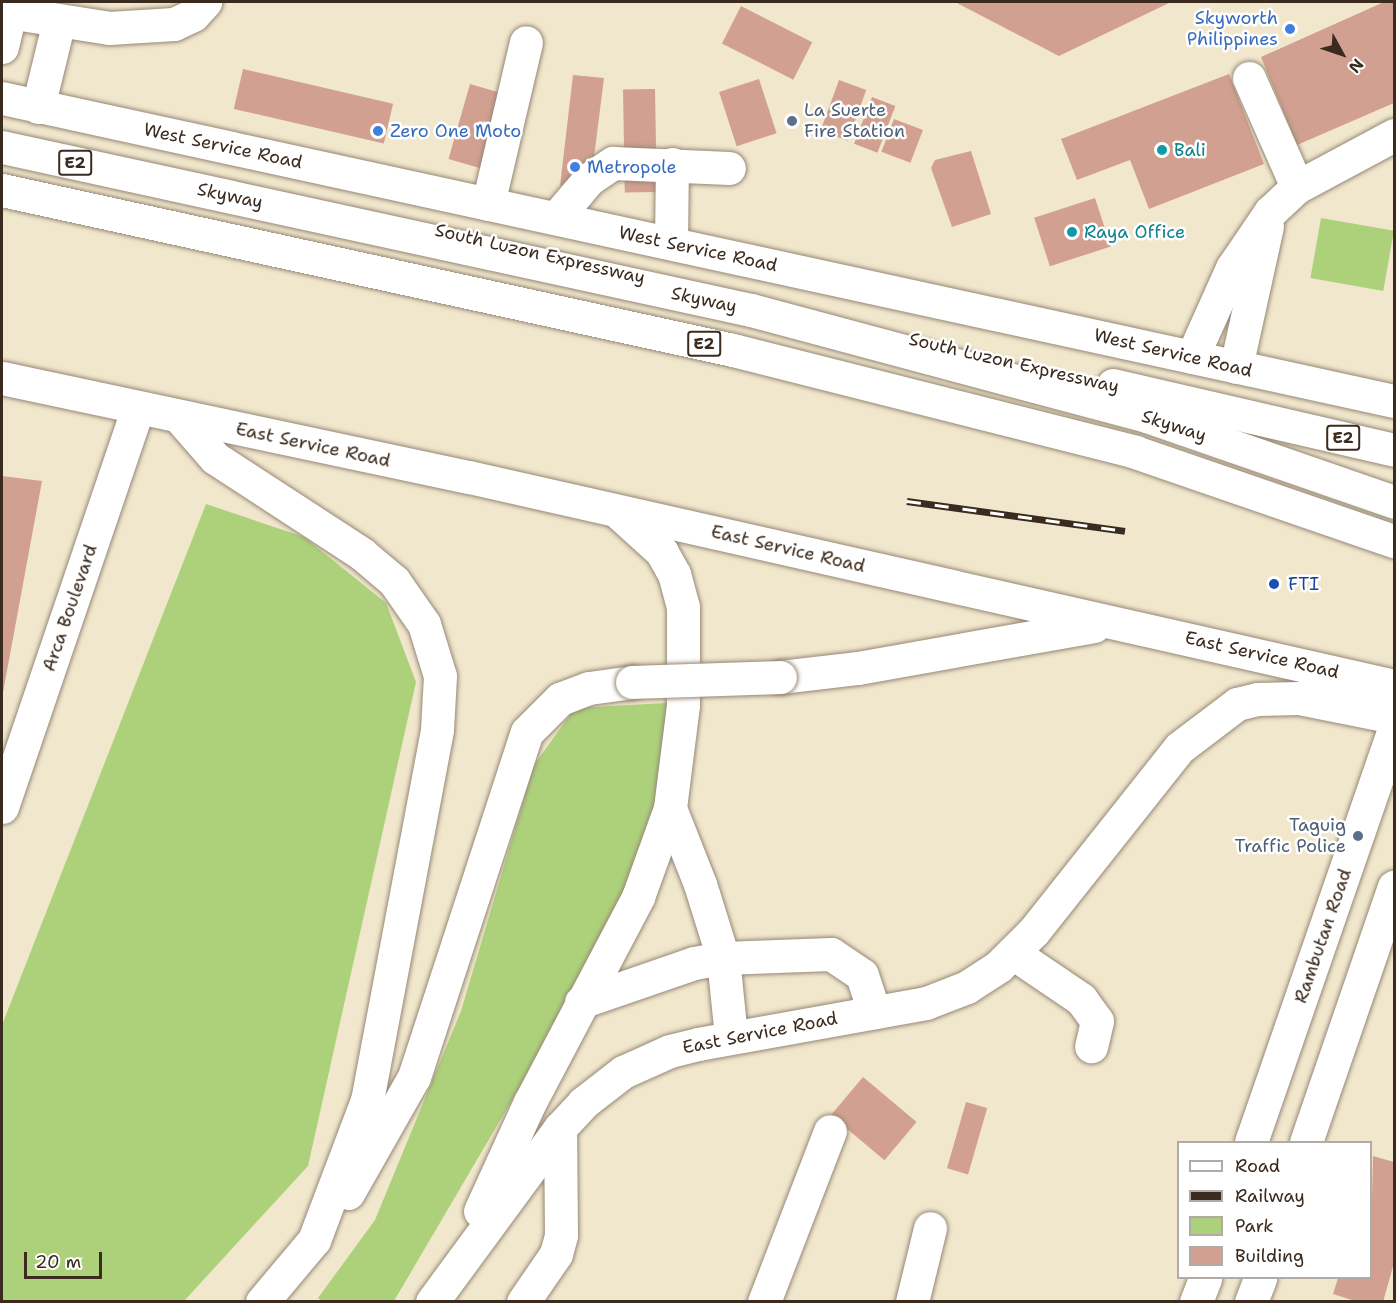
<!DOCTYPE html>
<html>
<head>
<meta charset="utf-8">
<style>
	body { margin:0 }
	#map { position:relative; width:1396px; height:1303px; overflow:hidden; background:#f1e7cd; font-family:"Shantell Sans",sans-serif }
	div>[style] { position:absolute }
	.green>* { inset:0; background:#add17b; transform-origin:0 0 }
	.building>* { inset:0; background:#d2a090; transform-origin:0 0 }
	.roads { filter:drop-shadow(0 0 2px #968876) drop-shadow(0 0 2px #968876) }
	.minor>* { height:33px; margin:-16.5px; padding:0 16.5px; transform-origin:16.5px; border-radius:16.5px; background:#fff }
	.major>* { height:33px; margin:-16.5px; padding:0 16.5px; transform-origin:16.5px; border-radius:16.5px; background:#fff }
	.highway>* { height:33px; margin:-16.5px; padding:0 16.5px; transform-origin:16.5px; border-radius:16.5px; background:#fff }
	.rail>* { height:7px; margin-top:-3.5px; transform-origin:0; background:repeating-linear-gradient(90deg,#fff 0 14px,#3b2a1e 0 28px); box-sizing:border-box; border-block:2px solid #3b2a1e }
	.bridges { filter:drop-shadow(0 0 2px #968876) drop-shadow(0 0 2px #968876) }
	.major-bridge>* { height:33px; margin:-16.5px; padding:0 16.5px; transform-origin:16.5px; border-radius:16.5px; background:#fff }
	.highway-bridge>* { height:33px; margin:-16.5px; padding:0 16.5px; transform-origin:16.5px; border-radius:16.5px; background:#fff }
	.dots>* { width:16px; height:16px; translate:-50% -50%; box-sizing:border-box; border:3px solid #fff; border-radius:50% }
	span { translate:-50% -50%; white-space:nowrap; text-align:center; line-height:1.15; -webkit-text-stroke:5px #fff; paint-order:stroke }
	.shield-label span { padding:2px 4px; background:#fff; border:2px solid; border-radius:4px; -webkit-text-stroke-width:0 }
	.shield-label { font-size:16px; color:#3b2a1e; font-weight:700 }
	.shop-label { font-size:18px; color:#366cbe }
	.right { translate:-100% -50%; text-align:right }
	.left { translate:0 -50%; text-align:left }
	.service-label { font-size:18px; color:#4e5e75 }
	.street-label { font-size:18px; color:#3b2a1e }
	.culture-label { font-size:18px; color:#0d838f }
	.transit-label { font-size:18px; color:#164399 }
	.frame { position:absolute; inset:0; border:3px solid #3b2a1e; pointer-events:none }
	.legend { position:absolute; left:1177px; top:1141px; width:195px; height:138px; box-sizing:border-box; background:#fff; border:2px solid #b1aaa5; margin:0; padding:8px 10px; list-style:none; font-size:18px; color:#3b2a1e }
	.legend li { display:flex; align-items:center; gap:12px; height:30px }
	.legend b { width:30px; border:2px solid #b1aaa5 }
	.north { position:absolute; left:1312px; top:24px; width:60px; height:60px; -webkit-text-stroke:4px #fff; paint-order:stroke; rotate:130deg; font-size:16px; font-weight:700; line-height:24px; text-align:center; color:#3b2a1e }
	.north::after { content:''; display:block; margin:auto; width:21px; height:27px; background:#3b2a1e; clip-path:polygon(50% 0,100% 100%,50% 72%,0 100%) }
	.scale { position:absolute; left:24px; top:1252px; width:78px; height:27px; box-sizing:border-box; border:3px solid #3b2a1e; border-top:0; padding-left:8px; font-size:18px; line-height:21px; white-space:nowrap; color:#3b2a1e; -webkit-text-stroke:4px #fff; paint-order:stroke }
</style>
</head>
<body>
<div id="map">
	<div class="green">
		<i style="left:1321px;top:218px;width:74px;height:61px;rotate:10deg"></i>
		<i style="clip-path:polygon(206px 504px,304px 537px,386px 603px,416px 682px,308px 1166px,184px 1301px,2px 1301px,2px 1025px)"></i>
		<i style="clip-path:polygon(666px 703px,665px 774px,634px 881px,525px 1078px,394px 1301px,323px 1302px,318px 1298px,375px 1220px,461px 1011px,534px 765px,575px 708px)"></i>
	</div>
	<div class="building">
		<i style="clip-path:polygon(955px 2px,1171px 2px,1059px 56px)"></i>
		<i style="clip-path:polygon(1384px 2px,1394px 2px,1394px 103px,1297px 145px,1261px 57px)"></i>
		<i style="left:741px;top:6px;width:80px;height:42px;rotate:27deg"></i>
		<i style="left:243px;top:69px;width:154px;height:41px;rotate:13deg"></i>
		<i style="clip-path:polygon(1229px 74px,1264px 164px,1149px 209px,1130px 160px,1077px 180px,1061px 139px)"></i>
		<i style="clip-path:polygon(573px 75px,604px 78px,592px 173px,560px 186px)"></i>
		<i style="left:759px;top:79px;width:57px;height:42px;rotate:72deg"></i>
		<i style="left:839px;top:80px;width:29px;height:54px;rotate:20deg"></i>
		<i style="left:470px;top:84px;width:35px;height:78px;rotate:16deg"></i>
		<i style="left:655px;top:89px;width:103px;height:32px;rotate:89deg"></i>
		<i style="left:872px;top:97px;width:25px;height:50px;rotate:21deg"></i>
		<i style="left:894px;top:119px;width:31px;height:35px;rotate:21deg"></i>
		<i style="clip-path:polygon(971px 151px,991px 214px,952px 227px,931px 168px,935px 160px)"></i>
		<i style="left:1095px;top:198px;width:51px;height:64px;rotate:72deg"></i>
		<i style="clip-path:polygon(2px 476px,42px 481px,2px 698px)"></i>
		<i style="left:863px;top:1077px;width:70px;height:50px;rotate:40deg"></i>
		<i style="left:966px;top:1102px;width:22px;height:69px;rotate:16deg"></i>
		<i style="clip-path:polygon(1373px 1156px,1394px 1162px,1394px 1263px,1383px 1302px,1358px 1302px,1333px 1294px,1338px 1278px,1370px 1278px)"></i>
	</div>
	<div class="roads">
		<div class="minor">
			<i style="left:2px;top:11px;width:108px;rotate:9deg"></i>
			<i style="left:109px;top:28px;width:65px;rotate:-3.5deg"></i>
			<i style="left:174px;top:24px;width:21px;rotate:-25deg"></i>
			<i style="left:193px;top:15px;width:18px;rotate:-47deg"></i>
			<i style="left:2px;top:47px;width:36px;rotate:-77deg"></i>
			<i style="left:1249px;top:78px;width:119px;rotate:66.2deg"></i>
			<i style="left:38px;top:107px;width:89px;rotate:-76.3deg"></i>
			<i style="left:488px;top:204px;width:166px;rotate:-76.8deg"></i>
			<i style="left:556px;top:218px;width:51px;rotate:-49.8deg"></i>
			<i style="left:589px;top:179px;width:29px;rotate:-34deg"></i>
			<i style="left:613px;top:163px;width:116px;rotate:2.5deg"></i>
			<i style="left:671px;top:243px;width:79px;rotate:-89.3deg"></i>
			<i style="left:1192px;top:357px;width:98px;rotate:-65.8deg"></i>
			<i style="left:1232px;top:268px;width:68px;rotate:-55.8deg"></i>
			<i style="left:1270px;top:212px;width:37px;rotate:-43deg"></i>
			<i style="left:1297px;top:187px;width:110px;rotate:-28.2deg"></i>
			<i style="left:1236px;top:367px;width:144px;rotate:-77.6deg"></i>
			<i style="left:670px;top:808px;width:82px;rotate:68.5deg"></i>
			<i style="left:700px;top:884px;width:77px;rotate:72.7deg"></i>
			<i style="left:723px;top:958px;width:79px;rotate:84.2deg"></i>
			<i style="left:1013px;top:953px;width:82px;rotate:34.1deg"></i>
			<i style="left:1081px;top:999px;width:27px;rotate:54deg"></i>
			<i style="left:1097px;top:1021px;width:26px;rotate:103deg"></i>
			<i style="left:581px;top:1002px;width:120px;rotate:-19deg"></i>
			<i style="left:694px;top:963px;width:29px;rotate:-10deg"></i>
			<i style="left:723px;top:958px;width:108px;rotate:-2.1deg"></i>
			<i style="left:831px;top:954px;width:37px;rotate:34deg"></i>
			<i style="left:862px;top:975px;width:39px;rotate:72deg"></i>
			<i style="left:1251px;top:1142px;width:436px;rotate:-70.9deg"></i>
			<i style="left:1306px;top:1142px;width:270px;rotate:-71deg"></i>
			<i style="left:523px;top:1302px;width:58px;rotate:-55.5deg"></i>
			<i style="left:556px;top:1254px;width:20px;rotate:-75deg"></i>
			<i style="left:561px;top:1235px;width:107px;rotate:-90.5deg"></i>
			<i style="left:764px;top:1302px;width:183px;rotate:-68.9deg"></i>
			<i style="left:912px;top:1302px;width:76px;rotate:-76.3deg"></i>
			<i style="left:1196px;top:1302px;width:26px;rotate:-69deg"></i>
			<i style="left:1251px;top:1302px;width:26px;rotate:-69deg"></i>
		</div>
		<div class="major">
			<i style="left:2px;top:98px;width:1425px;rotate:12.28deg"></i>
			<i style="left:2px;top:378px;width:477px;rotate:12deg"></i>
			<i style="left:469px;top:477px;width:948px;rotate:12.73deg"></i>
			<i style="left:180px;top:418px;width:53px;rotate:48.8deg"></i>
			<i style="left:215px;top:458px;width:176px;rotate:33.1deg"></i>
			<i style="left:362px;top:554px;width:42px;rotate:40.2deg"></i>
			<i style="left:394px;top:581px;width:52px;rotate:55.1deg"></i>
			<i style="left:424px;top:624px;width:54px;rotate:72.9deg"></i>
			<i style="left:440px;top:676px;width:54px;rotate:93.2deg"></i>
			<i style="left:437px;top:730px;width:377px;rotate:100.7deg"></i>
			<i style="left:367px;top:1100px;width:150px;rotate:110.7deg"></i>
			<i style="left:314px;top:1240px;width:81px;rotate:130deg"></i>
			<i style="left:780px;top:677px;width:79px;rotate:-6.6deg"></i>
			<i style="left:858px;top:668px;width:240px;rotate:-10.1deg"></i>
			<i style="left:2px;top:807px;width:422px;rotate:-71.2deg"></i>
			<i style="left:348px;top:1193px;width:133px;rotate:-60.4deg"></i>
			<i style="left:414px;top:1077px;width:363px;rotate:-71.9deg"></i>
			<i style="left:527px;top:732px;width:47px;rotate:-45deg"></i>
			<i style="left:560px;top:699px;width:31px;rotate:-21deg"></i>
			<i style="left:589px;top:688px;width:43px;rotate:-7.9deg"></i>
			<i style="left:480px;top:1211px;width:120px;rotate:-65.4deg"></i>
			<i style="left:530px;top:1102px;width:232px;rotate:-62.2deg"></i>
			<i style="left:638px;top:897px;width:95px;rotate:-70.2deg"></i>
			<i style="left:670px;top:808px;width:104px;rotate:-82.8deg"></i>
			<i style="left:683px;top:705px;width:98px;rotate:-90deg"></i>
			<i style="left:683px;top:607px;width:34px;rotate:-105deg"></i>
			<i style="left:674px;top:574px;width:25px;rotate:-119deg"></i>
			<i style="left:662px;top:552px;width:57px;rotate:-137.9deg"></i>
			<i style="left:432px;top:1302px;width:216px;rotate:-53.7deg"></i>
			<i style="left:560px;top:1128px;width:34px;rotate:-47deg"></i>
			<i style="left:583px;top:1103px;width:51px;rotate:-37.8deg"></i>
			<i style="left:623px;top:1072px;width:51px;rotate:-24.1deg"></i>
			<i style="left:670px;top:1051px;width:29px;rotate:-14deg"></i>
			<i style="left:698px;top:1044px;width:232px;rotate:-10.2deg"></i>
			<i style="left:926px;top:1003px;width:44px;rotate:-21.3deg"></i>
			<i style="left:967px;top:987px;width:38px;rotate:-33deg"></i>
			<i style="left:999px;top:966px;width:49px;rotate:-45deg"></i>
			<i style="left:1034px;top:931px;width:233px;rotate:-51.6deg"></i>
			<i style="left:1179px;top:748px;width:73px;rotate:-37.2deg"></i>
			<i style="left:1237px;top:704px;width:21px;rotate:-14deg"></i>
			<i style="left:1257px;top:699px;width:42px;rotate:-1.4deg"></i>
			<i style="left:1299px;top:698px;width:97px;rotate:11.3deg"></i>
		</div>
		<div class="highway">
			<i style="left:2px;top:147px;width:767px;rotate:12.28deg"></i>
			<i style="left:751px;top:310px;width:409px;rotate:15deg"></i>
			<i style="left:1146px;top:416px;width:262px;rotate:19.1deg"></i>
			<i style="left:1113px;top:385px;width:288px;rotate:13deg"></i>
		</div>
	</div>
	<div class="rail">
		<i style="left:907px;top:501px;width:220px;rotate:7.8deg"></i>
	</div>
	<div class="bridges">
		<div class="major-bridge">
			<i style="left:632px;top:682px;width:148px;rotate:-1.9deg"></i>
		</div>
		<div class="highway-bridge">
			<i style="left:2px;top:190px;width:748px;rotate:12.35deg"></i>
			<i style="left:733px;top:350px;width:415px;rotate:14.2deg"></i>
			<i style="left:1135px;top:452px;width:274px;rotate:19deg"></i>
		</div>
	</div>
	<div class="dots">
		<i style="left:1290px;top:29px;background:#3f7fe0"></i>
		<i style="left:792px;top:121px;background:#5c6f8a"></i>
		<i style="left:378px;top:131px;background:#3f7fe0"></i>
		<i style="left:1162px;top:150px;background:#0f9aa8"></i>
		<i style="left:575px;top:167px;background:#3f7fe0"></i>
		<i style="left:1072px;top:232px;background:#0f9aa8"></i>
		<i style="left:1274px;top:584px;background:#1a4fb4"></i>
		<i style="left:1358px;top:836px;background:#5c6f8a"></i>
	</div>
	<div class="shield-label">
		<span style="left:75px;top:163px">E2</span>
		<span style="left:704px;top:344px">E2</span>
		<span style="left:1343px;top:438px">E2</span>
	</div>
	<div class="shop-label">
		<span class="right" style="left:1278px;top:29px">Skyworth<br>Philippines</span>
		<span class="left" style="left:390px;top:131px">Zero One Moto</span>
		<span class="left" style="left:587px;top:167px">Metropole</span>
	</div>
	<div class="service-label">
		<span class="left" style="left:804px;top:121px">La Suerte<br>Fire Station</span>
		<span class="right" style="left:1346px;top:836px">Taguig<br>Traffic Police</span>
	</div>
	<div class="street-label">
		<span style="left:223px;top:146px;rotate:12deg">West Service Road</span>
		<span style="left:230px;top:196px;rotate:12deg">Skyway</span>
		<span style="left:698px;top:249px;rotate:12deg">West Service Road</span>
		<span style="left:540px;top:254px;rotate:13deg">South Luzon Expressway</span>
		<span style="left:704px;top:300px;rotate:12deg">Skyway</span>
		<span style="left:1173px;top:353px;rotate:13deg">West Service Road</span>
		<span style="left:1014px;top:363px;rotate:13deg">South Luzon Expressway</span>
		<span style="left:1174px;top:426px;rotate:18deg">Skyway</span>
		<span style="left:313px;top:445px;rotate:12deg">East Service Road</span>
		<span style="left:788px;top:549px;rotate:13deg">East Service Road</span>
		<span style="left:70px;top:608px;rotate:-71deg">Arca Boulevard</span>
		<span style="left:1262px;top:655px;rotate:13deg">East Service Road</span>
		<span style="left:1323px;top:936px;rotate:-71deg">Rambutan Road</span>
		<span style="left:760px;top:1033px;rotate:-11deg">East Service Road</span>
	</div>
	<div class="culture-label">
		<span class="left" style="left:1174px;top:150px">Bali</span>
		<span class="left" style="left:1084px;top:232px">Raya Office</span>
	</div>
	<div class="transit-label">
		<span class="left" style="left:1288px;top:584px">FTI</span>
	</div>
	<div class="frame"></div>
	<ul class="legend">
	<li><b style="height:8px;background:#fff"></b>Road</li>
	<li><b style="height:8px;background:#3b2a1e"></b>Railway</li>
	<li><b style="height:16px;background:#add17b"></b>Park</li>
	<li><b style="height:16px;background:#d2a090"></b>Building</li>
	</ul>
	<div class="north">N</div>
	<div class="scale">20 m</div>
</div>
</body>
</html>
